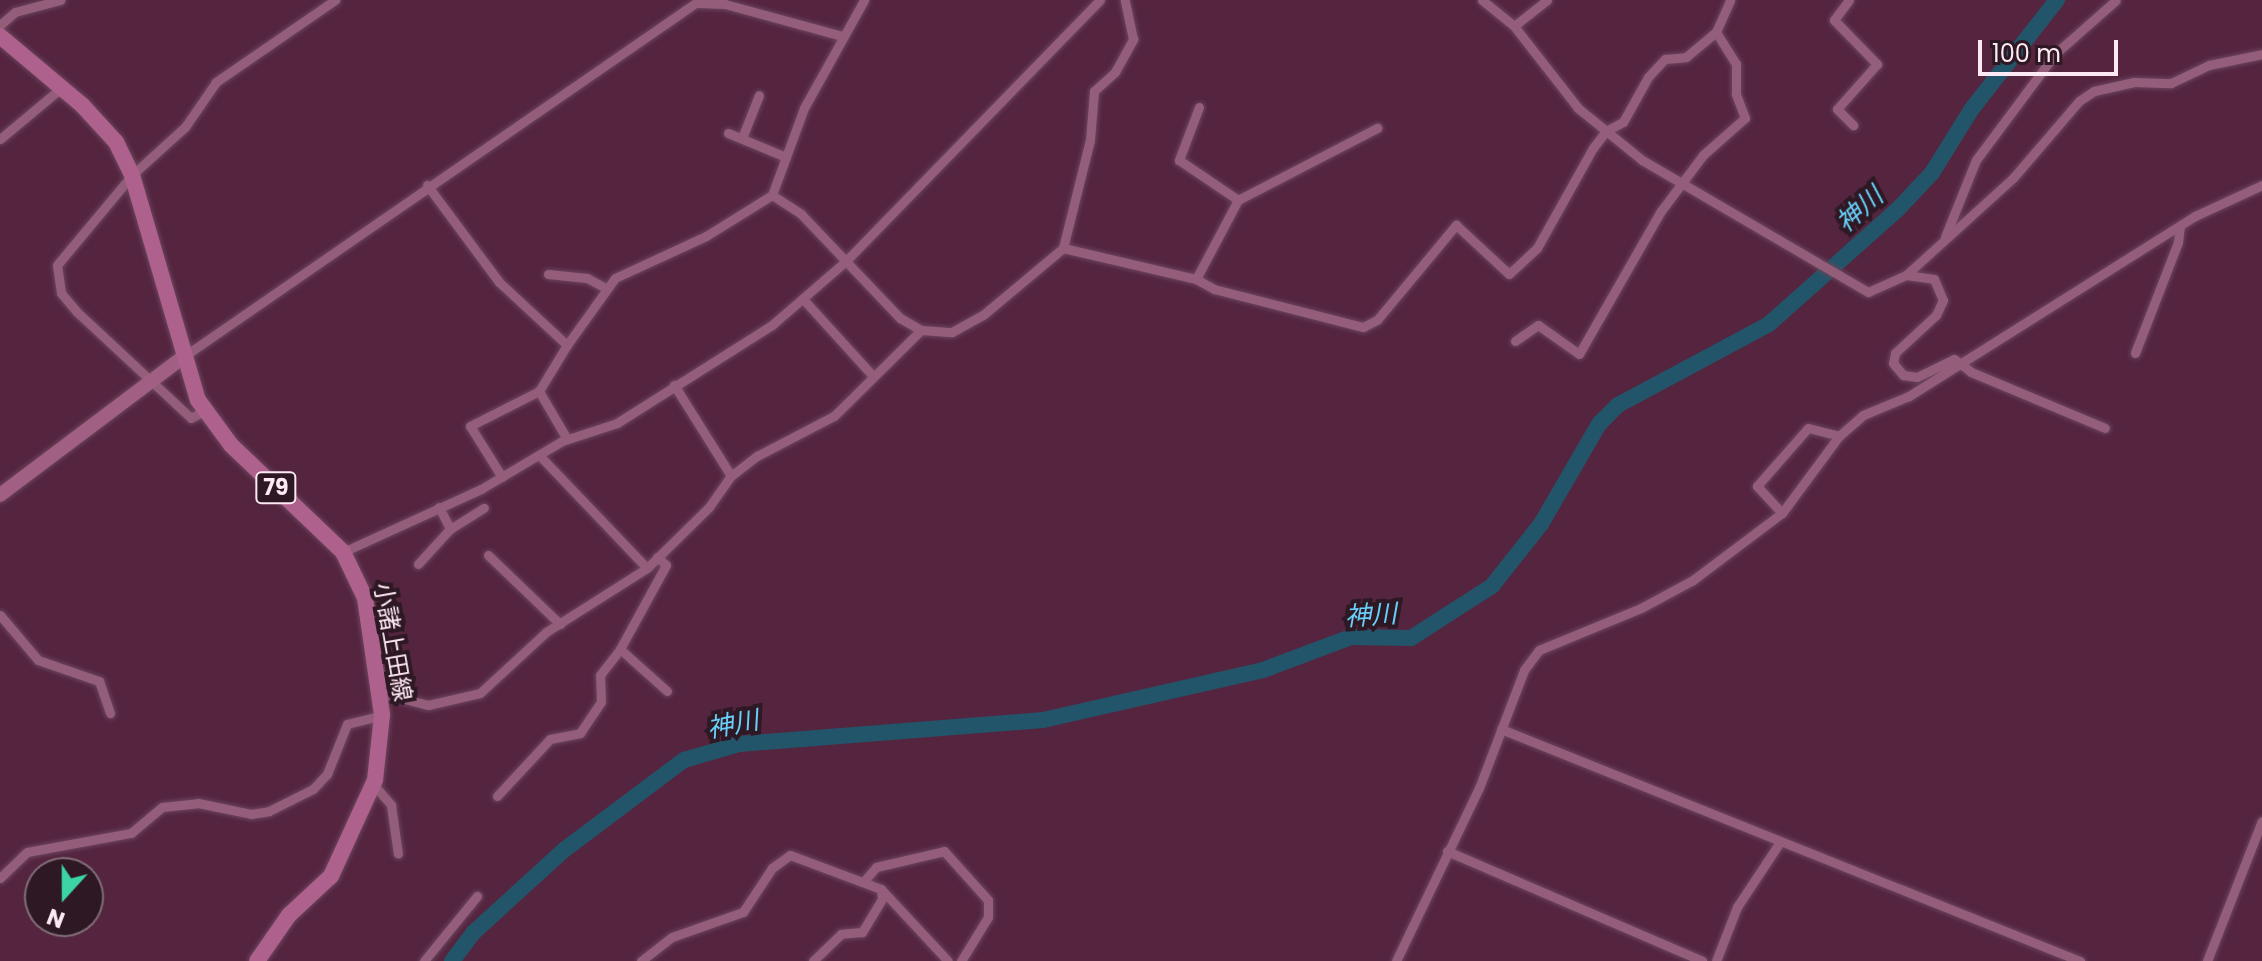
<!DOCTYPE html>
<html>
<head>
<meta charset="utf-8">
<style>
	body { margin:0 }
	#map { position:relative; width:2262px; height:961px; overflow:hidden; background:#552540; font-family:Poppins,"Noto Sans JP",sans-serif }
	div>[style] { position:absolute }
	.river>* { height:16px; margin:-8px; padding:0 8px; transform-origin:8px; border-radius:8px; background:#225569 }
	.roads { filter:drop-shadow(0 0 2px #6c455c) drop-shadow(0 0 2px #6c455c) }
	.street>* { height:9px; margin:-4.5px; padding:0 4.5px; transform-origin:4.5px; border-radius:4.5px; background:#945e7b }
	.secondary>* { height:14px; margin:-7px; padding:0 7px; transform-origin:7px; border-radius:7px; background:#a16083 }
	.primary>* { height:16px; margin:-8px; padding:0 8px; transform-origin:8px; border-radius:8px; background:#ae618c }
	span { translate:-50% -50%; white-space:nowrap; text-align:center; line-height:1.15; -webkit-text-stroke:8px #2d1823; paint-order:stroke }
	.shield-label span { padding:2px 6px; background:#2d1823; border:2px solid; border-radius:6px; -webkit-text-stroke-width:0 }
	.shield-label { font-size:22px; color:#fde9f3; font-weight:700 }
	.street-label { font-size:24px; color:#fde9f3 }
	.water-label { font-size:26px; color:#68d0fa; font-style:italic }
	.north { position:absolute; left:24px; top:857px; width:80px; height:80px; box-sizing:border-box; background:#2d1823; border:2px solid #806c76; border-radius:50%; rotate:201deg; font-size:22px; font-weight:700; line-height:32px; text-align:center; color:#fde9f3 }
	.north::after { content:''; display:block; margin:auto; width:28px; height:36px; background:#3cd4a4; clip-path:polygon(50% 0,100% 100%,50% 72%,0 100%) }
	.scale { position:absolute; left:1978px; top:40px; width:140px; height:36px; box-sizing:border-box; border:4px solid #fde9f3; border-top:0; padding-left:10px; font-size:24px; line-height:28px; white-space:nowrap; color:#fde9f3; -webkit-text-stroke:6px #2d1823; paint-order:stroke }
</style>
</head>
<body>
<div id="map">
	<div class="river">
		<i style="left:452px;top:961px;width:35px;rotate:-53deg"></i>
		<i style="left:473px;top:933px;width:123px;rotate:-42.4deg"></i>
		<i style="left:564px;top:850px;width:150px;rotate:-36.9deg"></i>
		<i style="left:684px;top:760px;width:57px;rotate:-16.2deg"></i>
		<i style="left:739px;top:744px;width:305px;rotate:-4.5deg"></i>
		<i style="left:1043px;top:720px;width:226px;rotate:-12.8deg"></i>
		<i style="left:1263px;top:670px;width:94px;rotate:-20.6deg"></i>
		<i style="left:1351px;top:637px;width:60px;rotate:1deg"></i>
		<i style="left:1411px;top:638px;width:96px;rotate:-32.7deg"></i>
		<i style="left:1492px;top:586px;width:79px;rotate:-51.7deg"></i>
		<i style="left:1541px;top:524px;width:116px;rotate:-59.9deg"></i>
		<i style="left:1599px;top:424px;width:27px;rotate:-45deg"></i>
		<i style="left:1618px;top:405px;width:171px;rotate:-28.2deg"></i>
		<i style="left:1769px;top:324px;width:174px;rotate:-41.7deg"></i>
		<i style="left:1899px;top:208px;width:48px;rotate:-46.7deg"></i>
		<i style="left:1932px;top:173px;width:74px;rotate:-58.2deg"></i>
		<i style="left:1971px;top:110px;width:140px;rotate:-52deg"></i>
	</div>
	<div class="roads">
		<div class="street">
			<i style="left:1482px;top:0;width:41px;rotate:39.1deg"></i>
			<i style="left:1514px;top:26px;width:104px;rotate:52deg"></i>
			<i style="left:1578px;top:108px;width:82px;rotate:39.1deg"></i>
			<i style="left:1642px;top:160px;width:262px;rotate:30.3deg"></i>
			<i style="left:1868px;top:292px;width:42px;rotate:-24.1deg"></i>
			<i style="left:1906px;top:275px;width:144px;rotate:-42.2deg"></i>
			<i style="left:2013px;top:178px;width:101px;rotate:-49.4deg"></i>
			<i style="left:2079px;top:101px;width:18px;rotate:-34deg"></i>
			<i style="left:2094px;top:91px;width:41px;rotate:-12.7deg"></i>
			<i style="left:2134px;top:82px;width:37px;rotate:2deg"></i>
			<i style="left:2171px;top:83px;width:42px;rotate:-25.3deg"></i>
			<i style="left:2209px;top:65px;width:54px;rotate:-11.7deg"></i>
			<i style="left:1849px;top:0;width:25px;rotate:127deg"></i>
			<i style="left:1834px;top:20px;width:62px;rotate:45.7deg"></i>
			<i style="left:1877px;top:64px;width:60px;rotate:131.6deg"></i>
			<i style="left:1837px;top:109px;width:23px;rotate:45deg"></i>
			<i style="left:698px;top:3px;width:27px;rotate:2deg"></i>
			<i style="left:725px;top:4px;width:121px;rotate:15.3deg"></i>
			<i style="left:0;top:25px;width:20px;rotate:-41deg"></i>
			<i style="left:15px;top:12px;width:47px;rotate:-14.9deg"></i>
			<i style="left:1514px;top:26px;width:42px;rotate:-38.2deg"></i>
			<i style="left:1199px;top:107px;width:57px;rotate:110.7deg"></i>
			<i style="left:1179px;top:160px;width:71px;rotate:34.1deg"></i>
			<i style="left:728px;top:133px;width:63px;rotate:22.5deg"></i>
			<i style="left:742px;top:138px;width:46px;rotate:-68.4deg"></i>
			<i style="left:0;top:139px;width:80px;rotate:-39.9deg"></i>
			<i style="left:427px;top:185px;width:121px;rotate:53.4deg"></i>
			<i style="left:499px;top:282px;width:93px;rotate:42.8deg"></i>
			<i style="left:772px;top:195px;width:35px;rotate:33deg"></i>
			<i style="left:801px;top:214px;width:144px;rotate:46.4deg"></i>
			<i style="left:900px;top:318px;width:24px;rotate:30deg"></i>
			<i style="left:921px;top:330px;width:31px;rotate:4deg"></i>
			<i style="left:952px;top:332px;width:35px;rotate:-29deg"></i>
			<i style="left:983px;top:315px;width:104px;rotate:-39.9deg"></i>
			<i style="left:1063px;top:248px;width:137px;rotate:13.1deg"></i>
			<i style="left:1196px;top:279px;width:89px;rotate:-62deg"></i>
			<i style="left:1238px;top:200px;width:157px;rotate:-27.4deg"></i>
			<i style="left:1945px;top:237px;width:83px;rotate:-68.1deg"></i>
			<i style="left:1976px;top:160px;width:132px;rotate:-53.3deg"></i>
			<i style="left:2055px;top:54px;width:81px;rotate:-41.5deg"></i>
			<i style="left:1063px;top:248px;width:111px;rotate:-76deg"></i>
			<i style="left:1090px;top:140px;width:49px;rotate:-85.3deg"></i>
			<i style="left:1094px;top:91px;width:28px;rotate:-42deg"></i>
			<i style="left:1115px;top:72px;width:38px;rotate:-61deg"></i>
			<i style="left:1133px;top:39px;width:40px;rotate:-102deg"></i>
			<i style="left:548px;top:274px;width:39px;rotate:6deg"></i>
			<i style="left:587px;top:278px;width:21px;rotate:28deg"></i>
			<i style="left:1906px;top:275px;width:28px;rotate:8deg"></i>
			<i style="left:1934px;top:279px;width:23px;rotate:67deg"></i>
			<i style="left:1943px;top:300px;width:17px;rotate:115deg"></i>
			<i style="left:1936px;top:315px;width:56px;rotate:137.2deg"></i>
			<i style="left:1895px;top:353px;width:10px;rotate:101deg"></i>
			<i style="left:1893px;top:363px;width:16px;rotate:50deg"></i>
			<i style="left:1903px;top:375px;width:14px;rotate:8deg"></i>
			<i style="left:1917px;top:377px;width:41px;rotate:-25.9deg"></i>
			<i style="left:1954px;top:359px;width:21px;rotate:37deg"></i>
			<i style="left:1971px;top:372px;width:145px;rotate:22.7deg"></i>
			<i style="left:1196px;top:279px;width:21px;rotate:29deg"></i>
			<i style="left:1214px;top:289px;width:154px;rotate:14.3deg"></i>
			<i style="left:1363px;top:327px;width:16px;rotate:-27deg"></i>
			<i style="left:1377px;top:320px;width:124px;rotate:-50.3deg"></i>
			<i style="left:1456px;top:225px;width:72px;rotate:42.8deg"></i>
			<i style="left:1509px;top:274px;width:38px;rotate:-43deg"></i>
			<i style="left:1537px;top:248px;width:115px;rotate:-60.8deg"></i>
			<i style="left:1593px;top:148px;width:21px;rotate:-53deg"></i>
			<i style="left:1606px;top:131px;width:19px;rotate:-28deg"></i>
			<i style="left:1623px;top:122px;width:51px;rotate:-60.9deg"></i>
			<i style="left:1648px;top:77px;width:25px;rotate:-47deg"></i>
			<i style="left:1665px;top:59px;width:21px;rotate:-5deg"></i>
			<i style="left:1686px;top:57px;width:39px;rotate:-40deg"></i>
			<i style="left:1716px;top:32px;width:35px;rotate:-66deg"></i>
			<i style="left:803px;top:299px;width:104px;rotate:47.7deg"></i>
			<i style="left:1515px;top:341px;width:28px;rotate:-35deg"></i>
			<i style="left:1538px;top:325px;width:50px;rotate:35.3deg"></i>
			<i style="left:1579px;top:354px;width:165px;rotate:-60.2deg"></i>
			<i style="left:1661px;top:211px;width:70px;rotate:-53.1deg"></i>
			<i style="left:1703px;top:155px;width:56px;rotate:-41.4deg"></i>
			<i style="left:1745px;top:118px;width:26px;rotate:-111deg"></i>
			<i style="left:1736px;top:94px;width:30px;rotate:-90deg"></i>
			<i style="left:1736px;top:64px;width:38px;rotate:-122deg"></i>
			<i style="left:2135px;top:353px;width:119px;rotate:-68.8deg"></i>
			<i style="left:2178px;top:242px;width:16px;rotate:-83deg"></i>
			<i style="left:183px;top:357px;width:628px;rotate:-34.63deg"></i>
			<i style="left:674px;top:385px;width:107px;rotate:57.9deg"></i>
			<i style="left:204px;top:411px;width:15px;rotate:152deg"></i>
			<i style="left:191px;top:418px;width:156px;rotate:-137.1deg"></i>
			<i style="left:77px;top:312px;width:25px;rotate:-130deg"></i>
			<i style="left:61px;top:293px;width:28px;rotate:-98deg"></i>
			<i style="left:57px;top:265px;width:117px;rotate:-50.2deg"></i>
			<i style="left:132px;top:175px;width:72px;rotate:-42.2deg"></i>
			<i style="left:185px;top:127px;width:55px;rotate:-55.4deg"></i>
			<i style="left:216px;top:82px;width:145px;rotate:-34.6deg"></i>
			<i style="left:567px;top:439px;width:56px;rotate:-120.3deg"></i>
			<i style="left:539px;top:391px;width:54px;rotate:-58.7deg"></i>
			<i style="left:567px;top:345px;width:82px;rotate:-54.4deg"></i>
			<i style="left:615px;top:278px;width:100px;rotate:-24.8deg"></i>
			<i style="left:706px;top:236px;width:78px;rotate:-31.8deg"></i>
			<i style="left:772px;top:195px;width:93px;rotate:-69.8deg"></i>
			<i style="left:804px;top:108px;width:124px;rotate:-60.9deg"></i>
			<i style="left:539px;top:455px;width:156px;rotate:46.3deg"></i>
			<i style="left:502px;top:477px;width:60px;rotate:-122.1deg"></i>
			<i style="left:470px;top:426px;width:77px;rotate:-26.9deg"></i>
			<i style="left:439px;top:507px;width:25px;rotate:63deg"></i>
			<i style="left:1782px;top:513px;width:37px;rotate:-133deg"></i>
			<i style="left:1757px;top:486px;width:77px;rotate:-48.7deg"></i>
			<i style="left:1808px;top:428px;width:32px;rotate:14deg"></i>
			<i style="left:343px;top:552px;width:152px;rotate:-24.5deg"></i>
			<i style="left:481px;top:489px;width:94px;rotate:-30.7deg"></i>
			<i style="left:562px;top:441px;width:58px;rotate:-18.1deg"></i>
			<i style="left:617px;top:423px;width:183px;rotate:-32.3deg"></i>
			<i style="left:772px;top:325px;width:98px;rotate:-40.9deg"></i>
			<i style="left:846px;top:261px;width:364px;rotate:-45.8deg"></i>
			<i style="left:488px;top:555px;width:100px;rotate:43.8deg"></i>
			<i style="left:657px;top:557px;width:12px;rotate:42deg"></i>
			<i style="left:666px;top:565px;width:96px;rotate:118.7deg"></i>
			<i style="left:620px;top:649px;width:63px;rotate:41.8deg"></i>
			<i style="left:418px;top:564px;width:47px;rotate:-47.6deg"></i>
			<i style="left:450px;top:529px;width:40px;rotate:-32deg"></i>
			<i style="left:0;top:615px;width:59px;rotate:49.8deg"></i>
			<i style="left:38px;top:660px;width:65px;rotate:19deg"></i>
			<i style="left:99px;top:681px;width:34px;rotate:71deg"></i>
			<i style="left:378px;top:692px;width:52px;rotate:14.6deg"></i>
			<i style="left:428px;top:705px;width:53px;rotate:-13deg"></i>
			<i style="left:480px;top:693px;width:90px;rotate:-42.7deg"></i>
			<i style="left:546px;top:632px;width:120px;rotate:-32.4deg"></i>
			<i style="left:647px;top:568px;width:87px;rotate:-44.5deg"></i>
			<i style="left:709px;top:507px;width:38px;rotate:-55deg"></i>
			<i style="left:731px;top:476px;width:33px;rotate:-38deg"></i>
			<i style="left:757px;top:456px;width:87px;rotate:-27.5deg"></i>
			<i style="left:834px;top:416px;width:122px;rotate:-44.7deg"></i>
			<i style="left:1501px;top:729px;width:624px;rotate:21.84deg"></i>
			<i style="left:373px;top:784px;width:28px;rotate:49deg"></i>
			<i style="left:391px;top:805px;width:49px;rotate:81.9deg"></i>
			<i style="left:497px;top:796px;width:78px;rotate:-47.1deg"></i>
			<i style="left:550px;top:739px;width:31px;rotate:-11deg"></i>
			<i style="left:580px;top:733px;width:37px;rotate:-56deg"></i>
			<i style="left:601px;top:702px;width:27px;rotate:-92deg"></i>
			<i style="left:600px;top:675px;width:33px;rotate:-52deg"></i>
			<i style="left:1447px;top:851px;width:278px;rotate:23.3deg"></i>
			<i style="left:0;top:878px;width:37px;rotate:-44deg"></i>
			<i style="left:27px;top:852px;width:106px;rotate:-10.4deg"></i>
			<i style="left:131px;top:833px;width:40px;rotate:-40deg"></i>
			<i style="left:162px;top:807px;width:36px;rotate:-6deg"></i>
			<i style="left:198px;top:803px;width:54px;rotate:11.7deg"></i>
			<i style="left:251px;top:814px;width:18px;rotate:-9deg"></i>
			<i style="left:269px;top:811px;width:49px;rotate:-26.6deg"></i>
			<i style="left:313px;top:789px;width:21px;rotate:-47deg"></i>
			<i style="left:327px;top:774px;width:54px;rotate:-68.2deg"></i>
			<i style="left:347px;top:724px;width:36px;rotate:-14deg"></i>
			<i style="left:864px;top:881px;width:18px;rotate:-49deg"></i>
			<i style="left:876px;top:867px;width:70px;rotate:-13.2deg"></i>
			<i style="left:944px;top:851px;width:66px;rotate:48.1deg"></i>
			<i style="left:988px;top:900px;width:17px;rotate:90deg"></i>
			<i style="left:988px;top:917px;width:52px;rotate:121.5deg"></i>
			<i style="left:881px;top:889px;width:98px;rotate:47.1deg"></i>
			<i style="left:424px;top:961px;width:84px;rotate:-50.8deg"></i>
			<i style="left:641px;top:961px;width:39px;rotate:-38deg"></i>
			<i style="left:672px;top:937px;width:75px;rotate:-19.4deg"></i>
			<i style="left:743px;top:912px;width:53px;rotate:-56.6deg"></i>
			<i style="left:772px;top:868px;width:22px;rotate:-36deg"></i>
			<i style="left:790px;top:855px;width:97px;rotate:20.5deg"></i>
			<i style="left:881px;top:889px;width:10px;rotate:84deg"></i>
			<i style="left:882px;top:899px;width:39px;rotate:121deg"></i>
			<i style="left:862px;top:932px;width:21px;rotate:175deg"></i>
			<i style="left:841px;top:934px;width:39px;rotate:136deg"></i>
			<i style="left:1396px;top:961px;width:192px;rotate:-64.4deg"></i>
			<i style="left:1479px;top:788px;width:126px;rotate:-69.1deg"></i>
			<i style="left:1524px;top:670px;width:25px;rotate:-53deg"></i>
			<i style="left:1539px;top:650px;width:110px;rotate:-22.4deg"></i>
			<i style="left:1641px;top:608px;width:59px;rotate:-28.3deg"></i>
			<i style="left:1693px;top:580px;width:111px;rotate:-37deg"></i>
			<i style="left:1782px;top:513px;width:96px;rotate:-53.5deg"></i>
			<i style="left:1839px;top:436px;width:32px;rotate:-41deg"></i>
			<i style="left:1863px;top:415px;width:50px;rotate:-22.4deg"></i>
			<i style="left:1909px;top:396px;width:338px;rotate:-32.2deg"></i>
			<i style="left:2195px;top:216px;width:74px;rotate:-24.8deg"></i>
			<i style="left:1716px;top:961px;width:58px;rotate:-68.7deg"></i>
			<i style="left:1737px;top:907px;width:78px;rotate:-56.5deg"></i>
			<i style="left:2207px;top:961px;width:150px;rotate:-68.6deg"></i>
		</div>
		<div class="secondary">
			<i style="left:0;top:495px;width:228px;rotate:-37deg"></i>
		</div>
		<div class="primary">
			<i style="left:0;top:36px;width:107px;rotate:40.1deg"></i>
			<i style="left:82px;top:105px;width:50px;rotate:47.4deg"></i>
			<i style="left:116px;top:142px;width:37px;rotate:64deg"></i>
			<i style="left:132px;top:175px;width:234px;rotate:73.7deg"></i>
			<i style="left:198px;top:400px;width:56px;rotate:53.7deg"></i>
			<i style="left:231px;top:445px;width:155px;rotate:43.7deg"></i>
			<i style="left:343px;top:552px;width:51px;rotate:64.4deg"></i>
			<i style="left:365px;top:598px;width:118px;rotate:81.7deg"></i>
			<i style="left:382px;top:715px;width:65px;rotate:96.1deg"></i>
			<i style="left:375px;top:780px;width:106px;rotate:114.6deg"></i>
			<i style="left:331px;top:876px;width:57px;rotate:137.1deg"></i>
			<i style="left:289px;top:915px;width:56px;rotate:124.8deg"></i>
		</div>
	</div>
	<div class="shield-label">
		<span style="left:276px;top:488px">79</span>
	</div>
	<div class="street-label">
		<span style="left:393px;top:642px;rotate:80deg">小諸上田線</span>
	</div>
	<div class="water-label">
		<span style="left:1860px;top:210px;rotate:-42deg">神川</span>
		<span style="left:1371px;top:616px;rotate:-4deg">神川</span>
		<span style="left:733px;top:725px;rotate:-11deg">神川</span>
	</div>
	<div class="north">N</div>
	<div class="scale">100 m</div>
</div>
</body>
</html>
